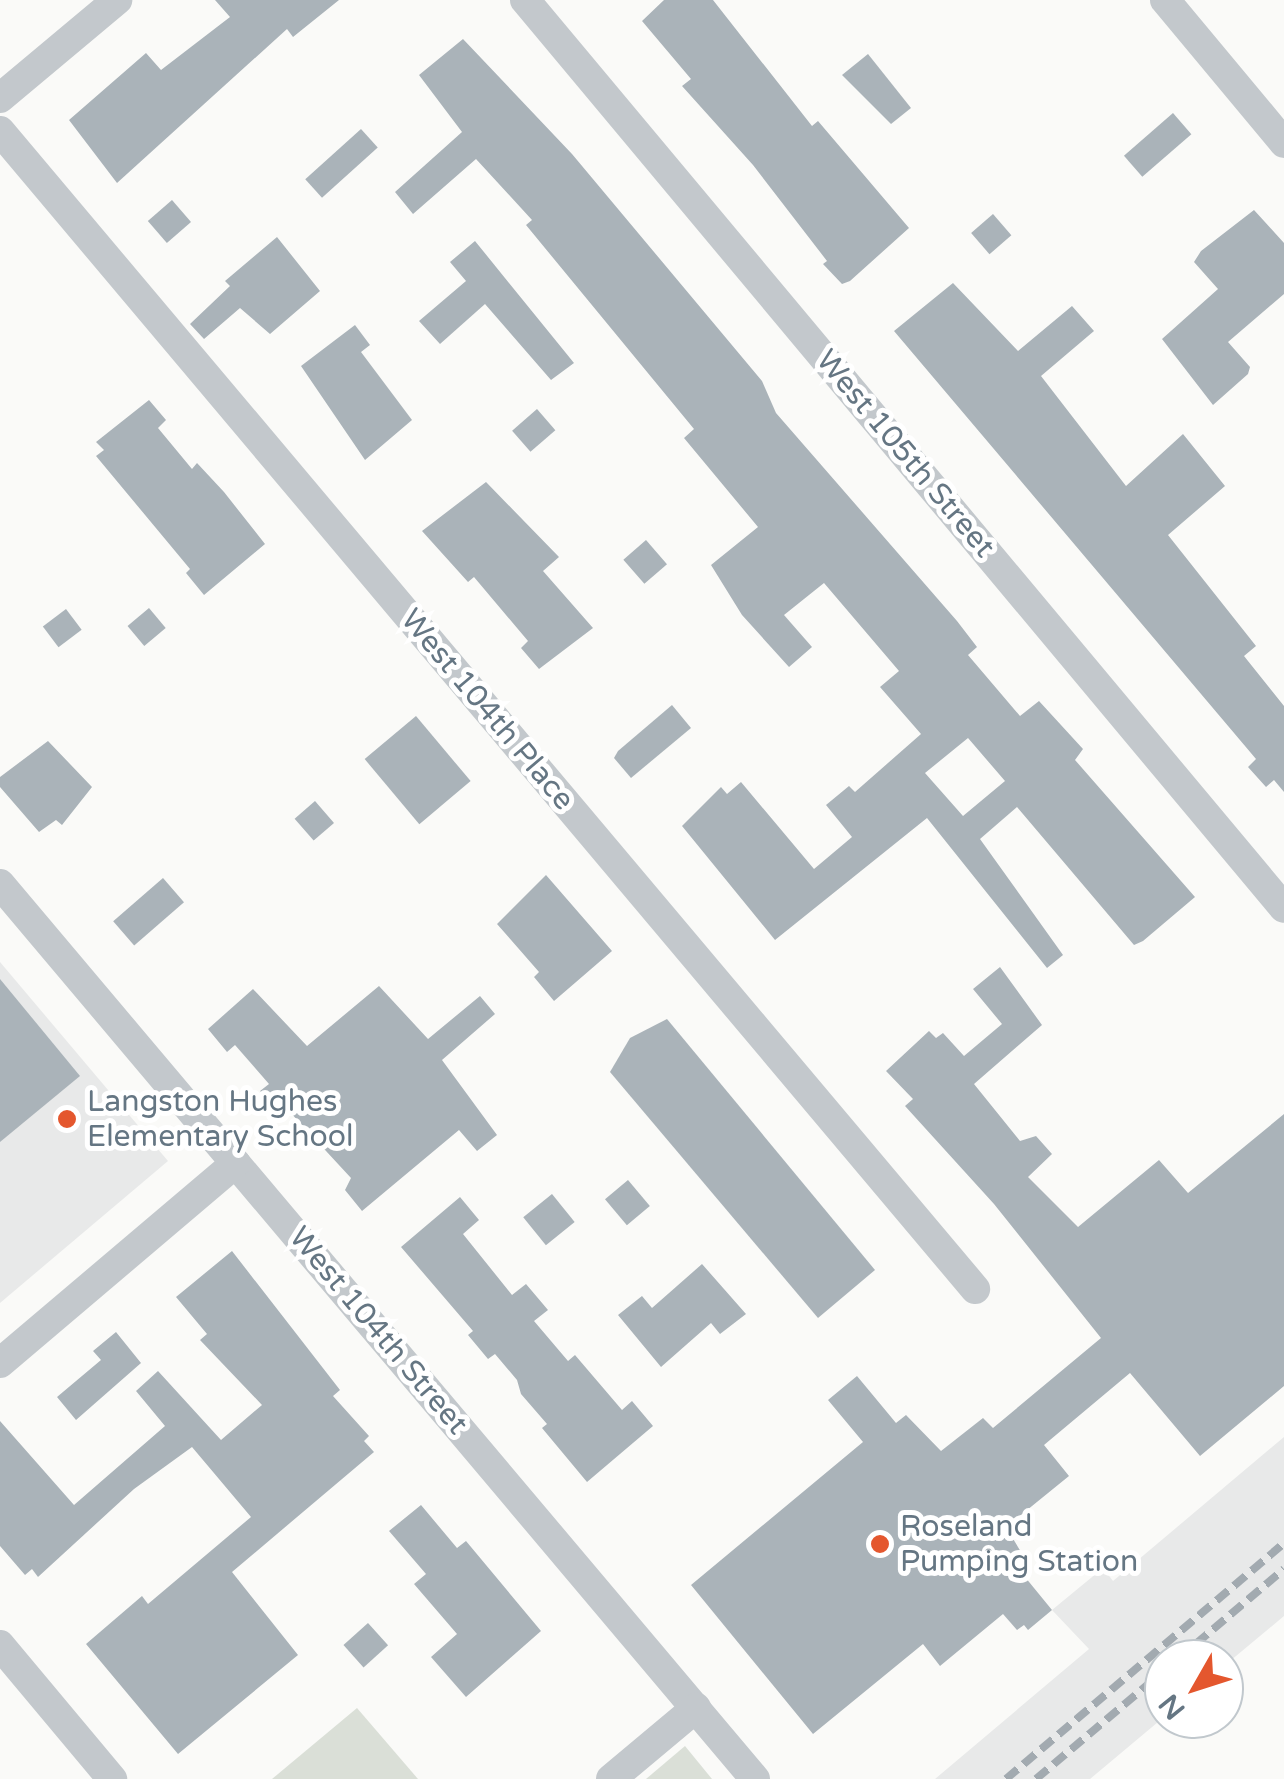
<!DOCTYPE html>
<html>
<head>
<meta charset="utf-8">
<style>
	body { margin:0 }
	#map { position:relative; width:1284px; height:1779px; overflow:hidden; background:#fafaf8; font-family:"Varela Round",sans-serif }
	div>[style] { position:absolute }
	.built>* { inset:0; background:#e8e9e9 }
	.green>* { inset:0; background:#dadfd7 }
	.building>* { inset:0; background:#aab3b9; transform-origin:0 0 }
	.minor>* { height:30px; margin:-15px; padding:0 15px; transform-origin:15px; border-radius:15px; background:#c3c8cc }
	.rail>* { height:8px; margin-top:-4px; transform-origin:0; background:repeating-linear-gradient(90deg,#a2aab0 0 15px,transparent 0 23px) }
	.dots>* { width:28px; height:28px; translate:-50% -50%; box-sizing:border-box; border:5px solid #fff; border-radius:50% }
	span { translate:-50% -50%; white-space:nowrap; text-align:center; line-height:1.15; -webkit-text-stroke:10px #fff; paint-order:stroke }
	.street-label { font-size:30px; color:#657683 }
	.poi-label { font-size:30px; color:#657683 }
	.left { translate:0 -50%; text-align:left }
	.north { position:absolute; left:1144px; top:1639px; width:100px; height:100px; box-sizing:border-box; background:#fff; border:2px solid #c1c8cd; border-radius:50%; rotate:231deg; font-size:28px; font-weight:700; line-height:40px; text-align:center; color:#657683 }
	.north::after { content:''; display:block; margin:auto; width:35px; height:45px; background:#e4572e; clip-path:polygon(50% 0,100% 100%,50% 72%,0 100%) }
</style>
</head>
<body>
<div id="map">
	<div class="built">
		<i style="clip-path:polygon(0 962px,168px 1161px,0 1303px)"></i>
		<i style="clip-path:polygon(1284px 1437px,1284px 1616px,1224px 1666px,1224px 1659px,1164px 1659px,1164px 1717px,1090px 1779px,935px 1779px,1089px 1649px,1052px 1610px,1103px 1568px,1113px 1581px)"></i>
	</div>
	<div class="green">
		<i style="clip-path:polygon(357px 1708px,418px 1779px,272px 1779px)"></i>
		<i style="clip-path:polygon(685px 1746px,712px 1779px,646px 1779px)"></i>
	</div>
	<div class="building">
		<i style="clip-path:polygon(215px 0,339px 0,293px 37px,287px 29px,117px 183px,69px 120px,146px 53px,161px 70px,230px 17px)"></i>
		<i style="clip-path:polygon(664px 0,713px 0,812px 126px,818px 121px,909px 228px,850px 281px,842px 284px,823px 264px,827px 261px,753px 165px,682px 86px,691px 79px,642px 21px)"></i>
		<i style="clip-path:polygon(evenodd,463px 39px,572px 154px,762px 381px,776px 413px,957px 621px,977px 647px,968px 655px,1020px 716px,1039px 701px,1083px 749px,1075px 760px,1195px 897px,1143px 941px,1134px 945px,1017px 807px,980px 839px,1063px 955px,1047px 968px,927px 818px,775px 940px,682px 826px,721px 787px,727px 794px,741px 782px,814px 869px,852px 837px,826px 805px,849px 786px,855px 792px,921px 734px,880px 687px,899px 671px,824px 583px,784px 615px,812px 647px,789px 667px,742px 615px,711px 565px,758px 527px,684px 438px,694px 429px,526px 225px,532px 220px,476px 159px,413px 214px,395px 192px,462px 132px,419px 75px,463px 39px,968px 738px,1005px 781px,963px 816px,925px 773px,968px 738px)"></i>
		<i style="clip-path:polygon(868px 54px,911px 108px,891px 124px,842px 75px)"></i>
		<i style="left:1173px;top:113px;width:28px;height:65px;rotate:49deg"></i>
		<i style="left:361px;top:129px;width:25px;height:75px;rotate:48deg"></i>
		<i style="left:172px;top:200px;width:29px;height:32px;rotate:49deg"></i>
		<i style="clip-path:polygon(1254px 210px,1284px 243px,1284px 294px,1228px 342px,1250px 367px,1248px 374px,1213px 405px,1162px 339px,1218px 289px,1194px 262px,1201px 251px)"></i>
		<i style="left:993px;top:214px;width:28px;height:29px;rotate:49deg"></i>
		<i style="clip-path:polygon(277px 237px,320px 291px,270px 334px,240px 308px,204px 339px,190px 324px,230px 286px,225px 281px)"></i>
		<i style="clip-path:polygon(475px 241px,574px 363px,551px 380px,485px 304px,440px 344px,419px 321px,466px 281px,450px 262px)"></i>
		<i style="clip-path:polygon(953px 283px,1018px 351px,1072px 306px,1094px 331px,1041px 376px,1126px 486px,1183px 434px,1225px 486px,1168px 535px,1256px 646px,1244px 656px,1284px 706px,1284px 792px,1274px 780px,1266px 787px,1248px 767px,1256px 759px,894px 331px)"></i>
		<i style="clip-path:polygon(355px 325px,370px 345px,361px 352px,412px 420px,365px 460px,301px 366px)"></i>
		<i style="clip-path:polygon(149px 400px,166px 420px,158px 428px,192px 469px,197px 463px,224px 492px,265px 544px,204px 595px,186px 573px,190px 569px,96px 456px,104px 450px,96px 442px)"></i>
		<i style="left:537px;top:409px;width:28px;height:33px;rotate:49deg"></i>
		<i style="clip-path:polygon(486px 482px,559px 557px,543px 571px,593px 628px,539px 669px,521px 648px,528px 641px,474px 577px,468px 582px,422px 531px)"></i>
		<i style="left:646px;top:540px;width:32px;height:30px;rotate:49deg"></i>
		<i style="left:149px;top:608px;width:26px;height:28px;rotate:50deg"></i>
		<i style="left:66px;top:609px;width:26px;height:29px;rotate:53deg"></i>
		<i style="clip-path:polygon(672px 705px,691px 728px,631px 778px,614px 758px,618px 751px)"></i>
		<i style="left:416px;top:716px;width:85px;height:67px;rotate:50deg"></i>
		<i style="clip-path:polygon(48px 741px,92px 787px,62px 825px,56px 820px,39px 832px,0 787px,0 777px)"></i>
		<i style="left:315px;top:801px;width:29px;height:27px;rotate:49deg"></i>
		<i style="clip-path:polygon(546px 875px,612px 951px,554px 1001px,534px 977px,539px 972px,497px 924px)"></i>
		<i style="left:163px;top:878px;width:32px;height:66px;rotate:49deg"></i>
		<i style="clip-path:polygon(1000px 967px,1042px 1025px,974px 1084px,1020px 1141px,1036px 1136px,1052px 1154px,1028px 1177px,1078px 1227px,1159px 1160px,1188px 1193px,1284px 1114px,1284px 1386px,1200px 1456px,1130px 1373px,1044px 1445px,1069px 1476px,1006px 1527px,1021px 1552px,1011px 1560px,1052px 1610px,1028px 1630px,1024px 1625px,1017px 1630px,1003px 1614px,940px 1666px,923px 1644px,813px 1734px,691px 1585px,863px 1442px,828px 1400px,857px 1376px,896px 1423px,906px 1415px,941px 1451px,983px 1418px,993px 1428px,1101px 1338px,994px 1204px,905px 1106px,913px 1099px,886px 1071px,929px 1031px,936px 1038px,943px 1033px,964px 1056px,1002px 1024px,973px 989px)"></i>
		<i style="clip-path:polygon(0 979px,80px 1076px,0 1142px)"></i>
		<i style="clip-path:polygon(379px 986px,428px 1039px,480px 996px,495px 1014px,442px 1060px,497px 1135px,477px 1151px,459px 1130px,362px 1211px,345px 1190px,351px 1178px,289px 1111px,283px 1116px,260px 1091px,269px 1084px,235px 1045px,227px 1052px,208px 1029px,253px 989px,307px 1046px)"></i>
		<i style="clip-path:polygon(667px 1019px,875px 1270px,818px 1318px,610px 1072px,630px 1038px)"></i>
		<i style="left:628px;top:1180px;width:34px;height:30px;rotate:50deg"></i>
		<i style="left:552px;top:1194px;width:36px;height:37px;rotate:51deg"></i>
		<i style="clip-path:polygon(460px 1197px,479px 1220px,463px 1234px,512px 1295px,526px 1284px,548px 1310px,534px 1321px,568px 1361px,575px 1355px,622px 1410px,632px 1401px,653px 1426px,587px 1482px,542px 1428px,547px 1424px,521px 1394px,517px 1380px,495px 1354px,488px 1359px,468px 1335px,473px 1331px,401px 1247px)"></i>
		<i style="clip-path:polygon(232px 1251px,340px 1390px,333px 1396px,369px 1436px,364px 1441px,374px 1452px,232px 1572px,298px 1655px,178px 1754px,86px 1644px,142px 1596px,148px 1604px,251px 1517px,192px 1447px,134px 1489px,38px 1577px,32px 1569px,25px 1575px,0 1546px,0 1421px,74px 1505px,165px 1426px,136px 1391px,158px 1371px,221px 1440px,262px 1405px,200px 1340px,207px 1334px,176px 1297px)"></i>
		<i style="clip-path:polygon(702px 1264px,746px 1314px,720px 1334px,711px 1323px,661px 1367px,618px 1315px,642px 1296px,652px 1308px)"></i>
		<i style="clip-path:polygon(116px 1332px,141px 1363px,76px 1420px,57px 1397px,101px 1360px,93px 1351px)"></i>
		<i style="clip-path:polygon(421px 1505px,457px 1548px,466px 1541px,541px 1631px,466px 1697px,431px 1657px,457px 1634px,414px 1584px,426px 1574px,389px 1531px)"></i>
		<i style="left:368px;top:1623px;width:30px;height:33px;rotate:48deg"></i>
	</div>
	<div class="minor">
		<i style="left:525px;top:0;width:1183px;rotate:50.11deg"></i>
		<i style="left:1165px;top:0;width:186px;rotate:50.2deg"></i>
		<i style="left:0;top:98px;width:153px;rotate:-39.9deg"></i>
		<i style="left:0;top:131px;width:1514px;rotate:49.9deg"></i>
		<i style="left:0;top:884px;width:1171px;rotate:49.85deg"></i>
		<i style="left:0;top:1363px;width:309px;rotate:-40.3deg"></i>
		<i style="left:0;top:1645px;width:175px;rotate:50.1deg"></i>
		<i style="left:611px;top:1779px;width:111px;rotate:-39.9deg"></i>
	</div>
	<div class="rail">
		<i style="left:1178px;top:1659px;width:139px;rotate:-40.3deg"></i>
		<i style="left:1006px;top:1779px;width:365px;rotate:-40.3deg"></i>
		<i style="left:1036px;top:1779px;width:167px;rotate:-40.2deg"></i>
	</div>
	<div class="dots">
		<i style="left:67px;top:1119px;background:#e4572e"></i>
		<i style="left:880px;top:1544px;background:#e4572e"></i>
	</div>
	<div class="street-label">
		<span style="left:905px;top:454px;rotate:50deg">West 105th Street</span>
		<span style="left:487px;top:710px;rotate:50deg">West 104th Place</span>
		<span style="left:378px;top:1331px;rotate:50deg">West 104th Street</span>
	</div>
	<div class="poi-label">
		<span class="left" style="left:87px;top:1119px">Langston Hughes<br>Elementary School</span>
		<span class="left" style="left:900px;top:1544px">Roseland<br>Pumping Station</span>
	</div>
	<div class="north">N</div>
</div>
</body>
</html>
